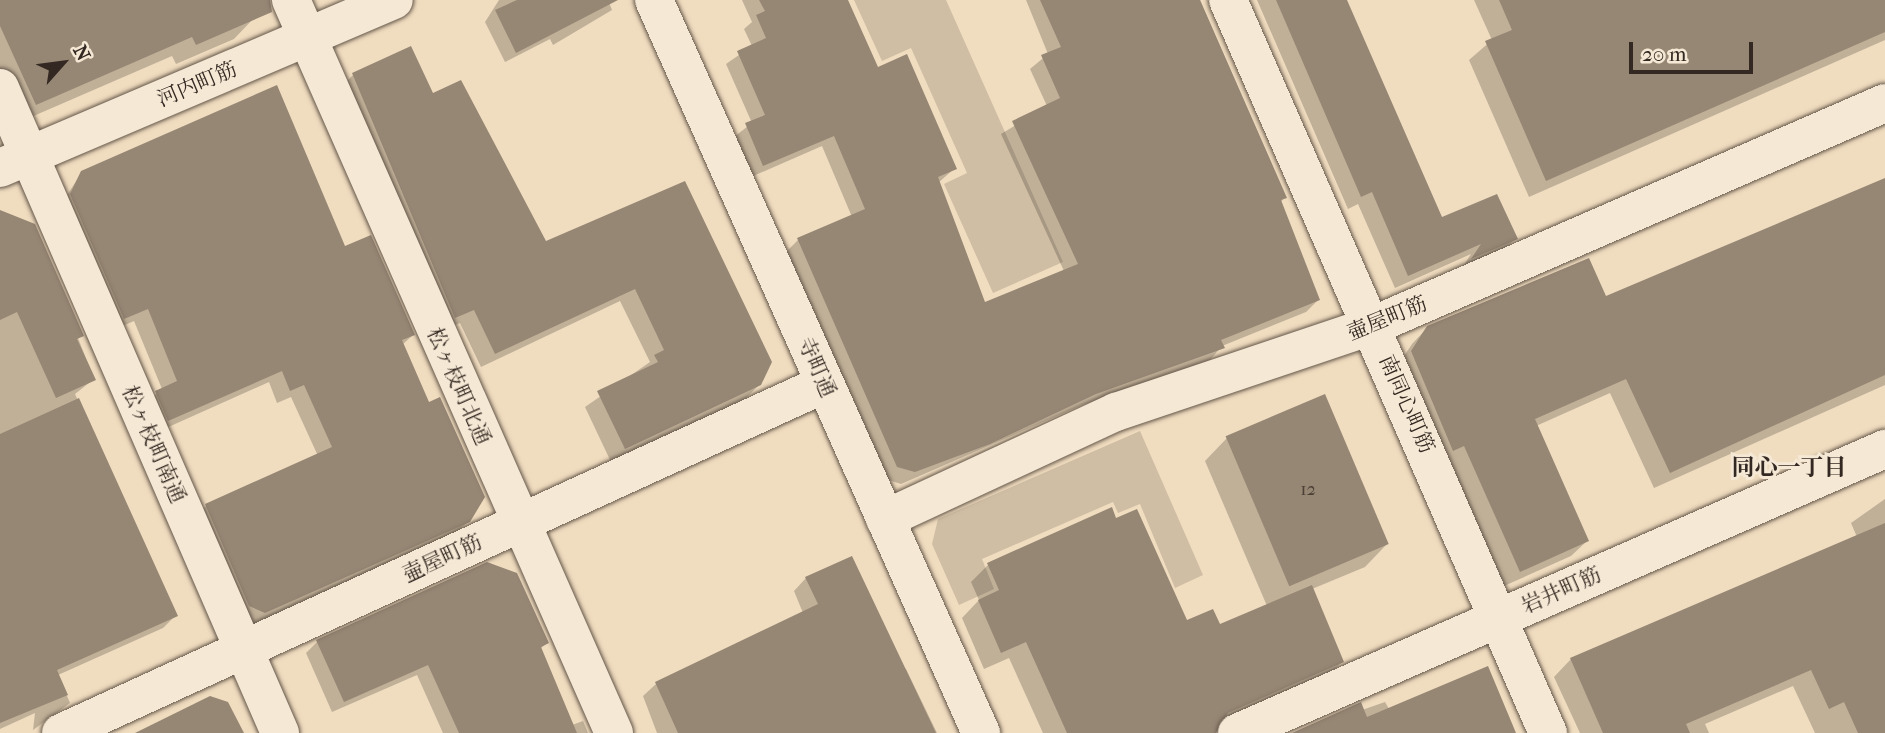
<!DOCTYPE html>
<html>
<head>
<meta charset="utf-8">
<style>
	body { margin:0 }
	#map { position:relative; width:1885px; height:733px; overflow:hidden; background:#f0dcbf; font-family:"IM FELL French Canon","Noto Serif JP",serif }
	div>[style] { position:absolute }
	.green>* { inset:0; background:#d0bea4 }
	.shadow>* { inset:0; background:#0003 }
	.building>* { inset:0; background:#968674; transform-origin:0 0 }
	.roads { filter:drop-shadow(0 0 2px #635649) drop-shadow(0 0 2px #635649) }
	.street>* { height:38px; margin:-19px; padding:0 19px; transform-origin:19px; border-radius:19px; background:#f5e8d5 }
	.secondary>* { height:38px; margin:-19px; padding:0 19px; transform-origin:19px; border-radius:19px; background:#f5e8d5 }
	span { translate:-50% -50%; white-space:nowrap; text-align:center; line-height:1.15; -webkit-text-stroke:6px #f5e8d5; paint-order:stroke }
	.number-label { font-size:18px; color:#4c4036 }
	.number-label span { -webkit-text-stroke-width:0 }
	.street-label { font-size:21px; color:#342922 }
	.neighbourhood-label { font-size:23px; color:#342922; font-weight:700 }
	.north { position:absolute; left:28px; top:28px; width:70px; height:70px; -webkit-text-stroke:5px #f5e8d5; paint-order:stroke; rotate:62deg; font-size:19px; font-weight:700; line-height:28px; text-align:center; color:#342922 }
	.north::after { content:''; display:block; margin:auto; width:24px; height:32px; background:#342922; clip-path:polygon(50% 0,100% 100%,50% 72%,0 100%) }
	.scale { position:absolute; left:1629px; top:42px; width:124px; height:32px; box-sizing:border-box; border:4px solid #342922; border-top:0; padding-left:9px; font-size:21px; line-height:24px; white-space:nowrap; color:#342922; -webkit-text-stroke:5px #f5e8d5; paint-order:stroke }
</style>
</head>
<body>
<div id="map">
	<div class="green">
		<i style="clip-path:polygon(854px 0,946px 0,1063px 262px,993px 293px,944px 184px,967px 173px,911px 48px,882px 61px)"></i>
		<i style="clip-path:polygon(1140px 431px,1203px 575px,1175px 588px,1140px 504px,1118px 513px,1113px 502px,982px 559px,994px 589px,959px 605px,932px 544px,938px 519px)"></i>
	</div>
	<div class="shadow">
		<i style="clip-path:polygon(0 0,261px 0,254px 18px,234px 39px,176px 64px,172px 56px,15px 124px,0 100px)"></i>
		<i style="clip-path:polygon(499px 0,608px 0,612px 10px,553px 45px,550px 39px,505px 62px,485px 22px)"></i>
		<i style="clip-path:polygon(742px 0,846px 0,877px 69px,955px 168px,938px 183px,984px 304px,1064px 271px,1001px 134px,1047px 106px,1030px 69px,1048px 54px,1026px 0,1200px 0,1285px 197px,1280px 203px,1318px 300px,1306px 312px,1222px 346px,1210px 360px,1082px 405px,901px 484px,885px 479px,786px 252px,798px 240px,852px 217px,822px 146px,751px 177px,734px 137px,752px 123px,726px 64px,752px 46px,744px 29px,752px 22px)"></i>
		<i style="clip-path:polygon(1257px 0,1345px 0,1441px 220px,1516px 238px,1503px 251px,1461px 270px,1471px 254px,1395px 288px,1358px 204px,1348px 209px)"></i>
		<i style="clip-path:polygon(1474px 0,1885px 0,1885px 40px,1529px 197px,1469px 60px,1492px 40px)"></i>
		<i style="clip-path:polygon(353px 75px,432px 95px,545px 243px,684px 184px,760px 384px,745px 399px,611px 462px,585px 407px,650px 362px,620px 301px,481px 367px,460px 323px,445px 329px,339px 89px)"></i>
		<i style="clip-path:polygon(82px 172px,344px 248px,413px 335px,402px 345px,469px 521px,455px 534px,251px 625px,192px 519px,206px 506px,318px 456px,291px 397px,277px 403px,269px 382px,155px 433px,143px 405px,162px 389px,134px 321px,111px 331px,58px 209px)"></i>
		<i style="clip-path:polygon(1885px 179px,1885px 385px,1654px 488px,1610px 393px,1536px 426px,1587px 541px,1571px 556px,1504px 586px,1396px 368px,1412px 344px,1428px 327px,1605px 299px)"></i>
		<i style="clip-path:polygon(0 213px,34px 225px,94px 379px,75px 394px,176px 615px,163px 628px,58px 675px,70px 703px,33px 730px,35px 713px,0 729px)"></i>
		<i style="clip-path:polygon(1227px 438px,1387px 544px,1365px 567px,1312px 589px,1342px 662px,1325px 679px,1214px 733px,1043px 733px,1009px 658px,984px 669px,962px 618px,979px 600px,971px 582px,988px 565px,1116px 520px,1186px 623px,1219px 626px,1267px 606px,1205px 461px)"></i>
		<i style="clip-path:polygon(1885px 499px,1885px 733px,1815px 733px,1793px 686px,1705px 724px,1709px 733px,1580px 733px,1554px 677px,1571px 659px,1857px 537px,1851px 523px)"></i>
		<i style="clip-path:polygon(806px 578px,906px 669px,937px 733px,657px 733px,643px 696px,656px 684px,803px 613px,794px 591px)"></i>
		<i style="clip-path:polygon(317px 642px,547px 643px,540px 649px,572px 725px,583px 721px,588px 733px,443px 733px,417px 675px,332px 712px,306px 653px)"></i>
		<i style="clip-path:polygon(1385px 702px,1389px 709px,1514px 733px,1296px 733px)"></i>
	</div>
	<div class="building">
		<i style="clip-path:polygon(0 0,270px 0,272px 12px,196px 45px,192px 37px,36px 105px,0 26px)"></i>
		<i style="clip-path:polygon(517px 0,618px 0,516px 53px,495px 10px)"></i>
		<i style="clip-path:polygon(759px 0,848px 0,878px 67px,907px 54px,957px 169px,938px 177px,985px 302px,1078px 264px,1012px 121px,1060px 98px,1041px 55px,1061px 47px,1040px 0,1200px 0,1287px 198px,1281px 200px,1320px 300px,1221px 340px,1225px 348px,1096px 394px,990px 444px,915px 472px,897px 467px,797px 238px,865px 209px,834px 136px,763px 166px,745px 123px,765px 115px,737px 51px,766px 38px,756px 15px,765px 11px)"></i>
		<i style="clip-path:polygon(1276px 0,1347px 0,1442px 217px,1497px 194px,1518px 239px,1471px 259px,1481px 244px,1408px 276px,1372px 192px,1361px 197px)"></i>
		<i style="clip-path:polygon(1499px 0,1885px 0,1885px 32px,1546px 181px,1485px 41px,1512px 30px)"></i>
		<i style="clip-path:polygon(411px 46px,433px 93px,461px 80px,546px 241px,685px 181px,772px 362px,761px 385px,625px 449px,597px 391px,658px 362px,654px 355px,664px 350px,635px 289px,495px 354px,474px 310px,455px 318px,352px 73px)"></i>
		<i style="clip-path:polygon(277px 85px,345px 246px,371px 235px,415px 335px,402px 340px,429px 402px,440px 397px,485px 497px,470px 522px,265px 613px,249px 606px,205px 504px,332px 447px,304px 385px,290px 391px,282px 371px,168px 421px,155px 391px,177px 381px,148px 309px,124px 319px,70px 194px,81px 171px)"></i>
		<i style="clip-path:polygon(1885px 178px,1885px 375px,1670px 473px,1626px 379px,1535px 419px,1589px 541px,1520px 572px,1464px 446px,1453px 451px,1411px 351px,1427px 326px,1589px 258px,1606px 296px)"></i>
		<i style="clip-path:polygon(0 210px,35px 224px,84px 336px,77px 339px,96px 380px,56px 398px,17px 312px,0 320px)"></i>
		<i style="left:1325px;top:394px;width:163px;height:108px;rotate:67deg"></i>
		<i style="clip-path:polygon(79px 398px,178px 616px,57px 670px,68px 695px,0 723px,0 434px)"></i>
		<i style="clip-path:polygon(1112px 507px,1116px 518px,1137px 509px,1187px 620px,1213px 609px,1220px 624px,1312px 585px,1344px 662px,1228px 713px,1216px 733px,1067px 733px,1026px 642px,1001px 653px,978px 600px,999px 590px,987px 563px)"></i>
		<i style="clip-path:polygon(1885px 523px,1885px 733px,1858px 733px,1844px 702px,1829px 709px,1811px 670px,1686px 724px,1690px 733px,1603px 733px,1570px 658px)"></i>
		<i style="clip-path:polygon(852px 556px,936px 733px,678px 733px,655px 682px,818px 604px,805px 577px)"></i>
		<i style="clip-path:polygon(487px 562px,517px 573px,549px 643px,541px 647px,577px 733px,459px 733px,428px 665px,344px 702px,316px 640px)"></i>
		<i style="clip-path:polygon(1488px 666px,1516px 733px,1292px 733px,1361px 702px,1367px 717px)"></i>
		<i style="clip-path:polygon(210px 696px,228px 702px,244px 733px,135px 733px)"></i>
	</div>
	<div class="roads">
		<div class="street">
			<i style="left:654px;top:0;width:803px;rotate:65.96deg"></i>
			<i style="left:1228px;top:0;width:800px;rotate:66.42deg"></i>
			<i style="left:61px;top:733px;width:839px;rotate:-24.58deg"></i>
		</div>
		<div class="secondary">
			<i style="left:291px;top:0;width:801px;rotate:66.22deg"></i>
			<i style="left:0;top:88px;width:703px;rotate:66.53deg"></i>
			<i style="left:0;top:168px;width:428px;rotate:-23.1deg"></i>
			<i style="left:885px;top:519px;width:255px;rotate:-24.9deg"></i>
			<i style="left:1116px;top:412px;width:270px;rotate:-18.6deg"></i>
			<i style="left:1372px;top:326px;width:559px;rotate:-23.49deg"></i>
			<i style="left:1237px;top:733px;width:708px;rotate:-23.67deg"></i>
		</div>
	</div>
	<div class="number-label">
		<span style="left:1308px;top:490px">12</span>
	</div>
	<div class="street-label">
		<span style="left:197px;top:84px;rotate:-23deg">河内町筋</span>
		<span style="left:1387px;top:318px;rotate:-22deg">壷屋町筋</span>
		<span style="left:817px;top:367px;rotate:66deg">寺町通</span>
		<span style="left:459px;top:386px;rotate:66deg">松ヶ枝町北通</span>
		<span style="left:1407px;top:404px;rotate:66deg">南同心町筋</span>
		<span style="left:154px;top:444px;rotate:66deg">松ヶ枝町南通</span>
		<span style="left:442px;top:558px;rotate:-25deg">壷屋町筋</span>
		<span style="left:1561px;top:590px;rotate:-24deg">岩井町筋</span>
	</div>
	<div class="neighbourhood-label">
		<span style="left:1789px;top:468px">同心一丁目</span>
	</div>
	<div class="north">N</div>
	<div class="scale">20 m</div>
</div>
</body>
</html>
